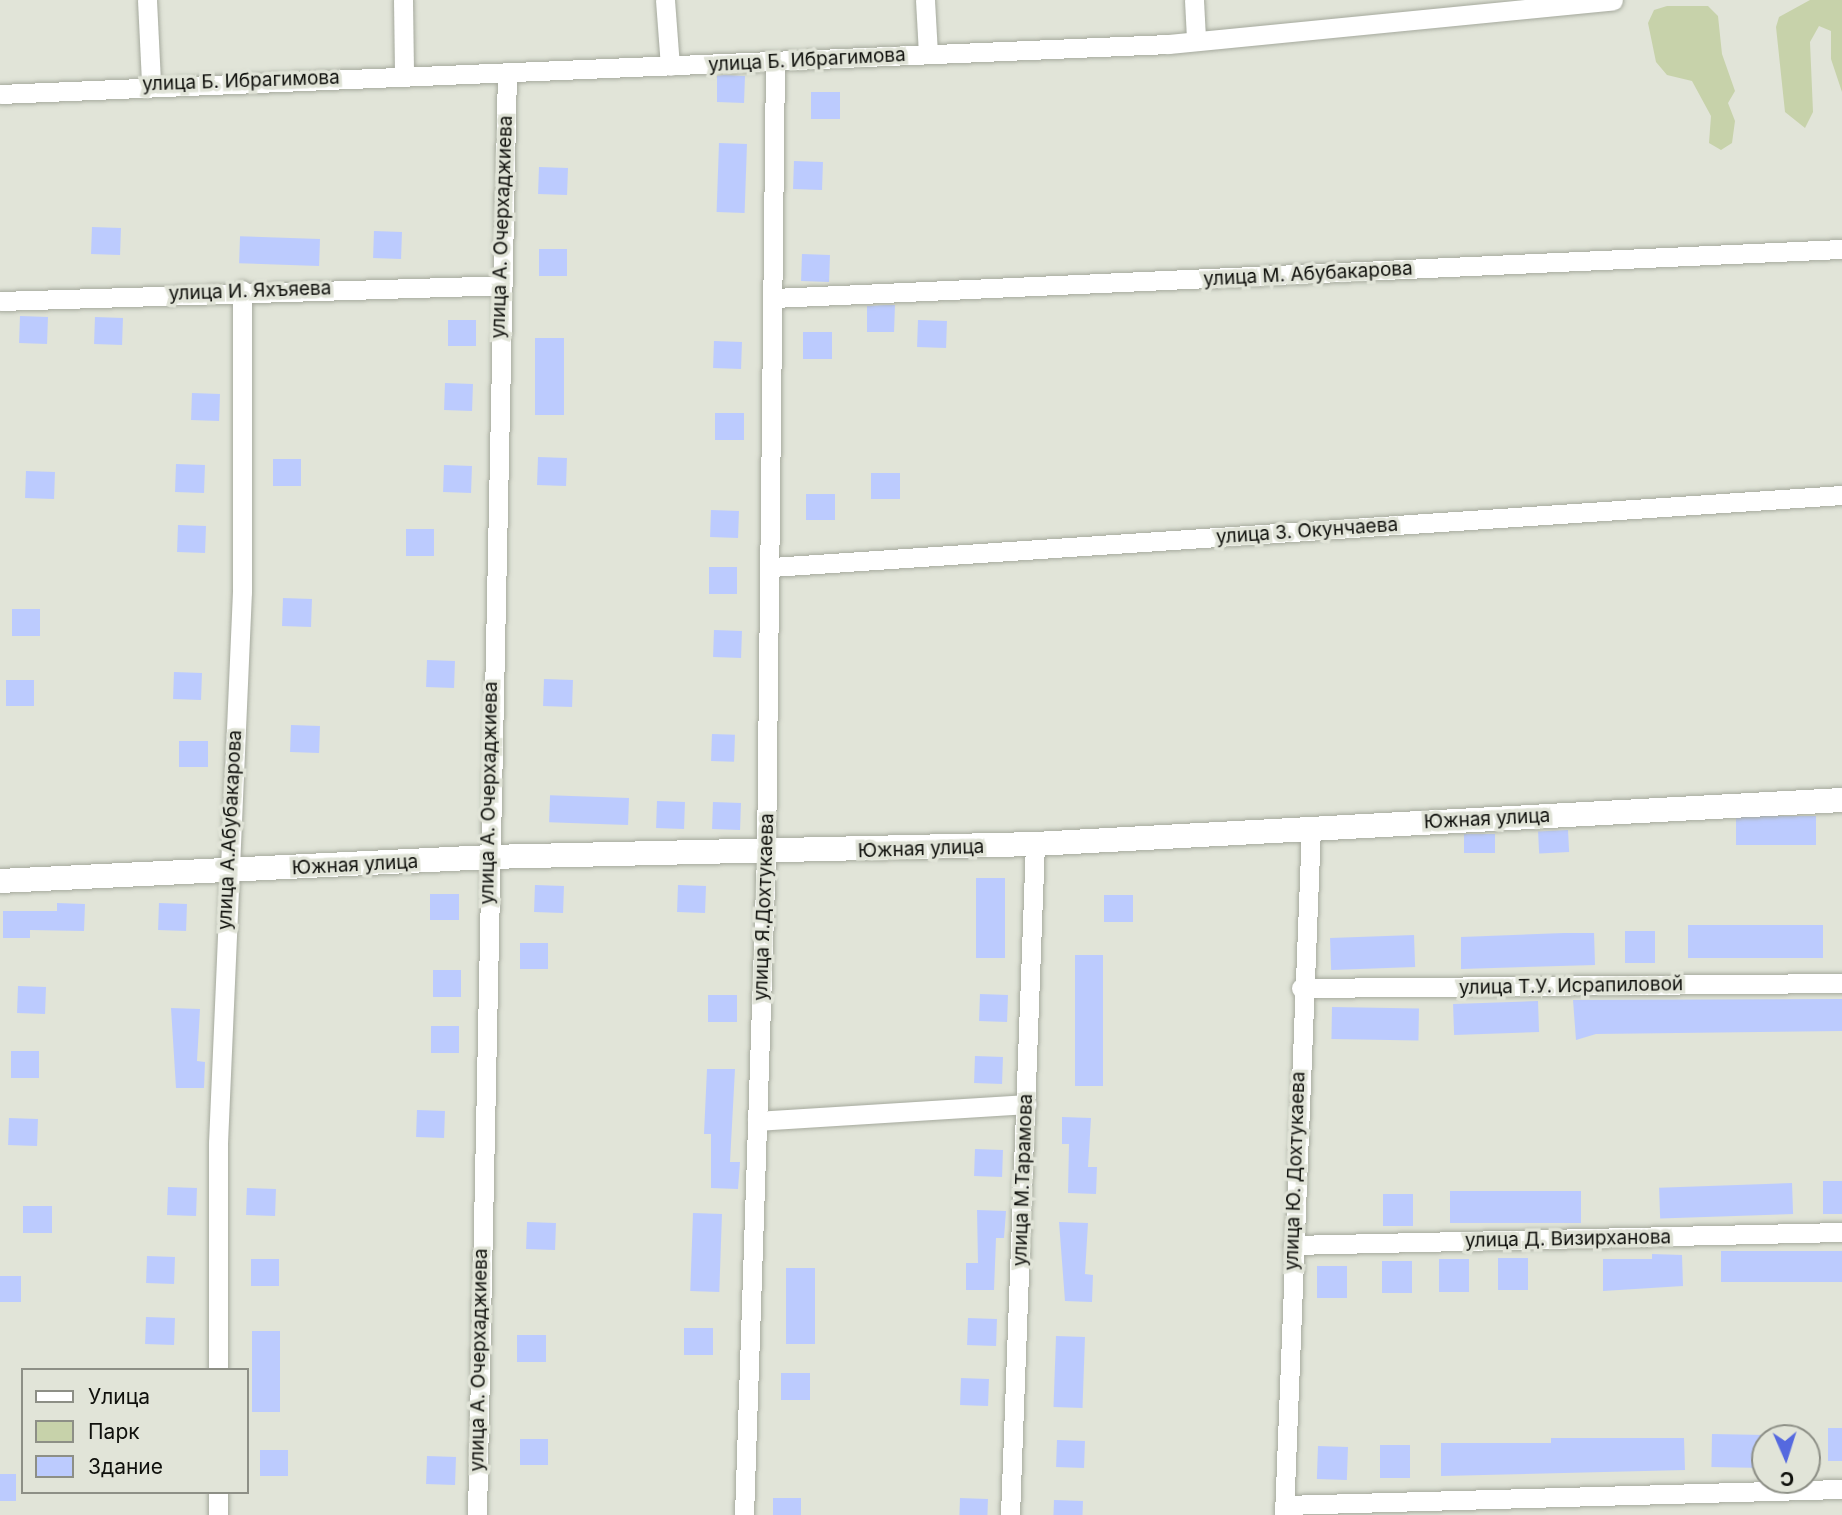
<!DOCTYPE html>
<html>
<head>
<meta charset="utf-8">
<style>
	body { margin:0 }
	#map { position:relative; width:1842px; height:1515px; overflow:hidden; background:#e1e4d8; font-family:Inter,sans-serif }
	div>[style] { position:absolute }
	.green>* { inset:0; background:#c7d2aa }
	.building>* { inset:0; background:#bccbfe; transform-origin:0 0 }
	.roads { filter:drop-shadow(0 0 2px #a5a99d) drop-shadow(0 0 2px #a5a99d) }
	.minor>* { height:19px; margin:-9.5px; padding:0 9.5px; transform-origin:9.5px; border-radius:9.5px; background:#fff }
	.major>* { height:24px; margin:-12px; padding:0 12px; transform-origin:12px; border-radius:12px; background:#fff }
	span { translate:-50% -50%; white-space:nowrap; text-align:center; line-height:1.15; -webkit-text-stroke:7px #e1e4d8; paint-order:stroke }
	.street-label { font-size:19px; color:#0f100c }
	.legend { position:absolute; left:21px; top:1368px; width:228px; height:126px; box-sizing:border-box; background:#e1e4d8; border:2px solid #8d8f86; margin:0; padding:9px 12px; list-style:none; font-size:21px; color:#0f100c }
	.legend li { display:flex; align-items:center; gap:14px; height:35px }
	.legend b { width:35px; border:2px solid #8d8f86 }
	.north { position:absolute; left:1751px; top:1424px; width:70px; height:70px; box-sizing:border-box; background:#e1e4d8; border:2px solid #8d8f86; border-radius:50%; rotate:177deg; font-size:19px; font-weight:700; line-height:28px; text-align:center; color:#0f100c }
	.north::after { content:''; display:block; margin:auto; width:24px; height:32px; background:#5569df; clip-path:polygon(50% 0,100% 100%,50% 72%,0 100%) }
</style>
</head>
<body>
<div id="map">
	<div class="green">
		<i style="clip-path:polygon(1810px 0,1842px 0,1842px 92px,1831px 59px,1831px 31px,1819px 26px,1810px 42px,1813px 112px,1805px 128px,1785px 112px,1776px 27px,1779px 17px)"></i>
		<i style="clip-path:polygon(1667px 6px,1708px 6px,1718px 16px,1722px 54px,1735px 91px,1728px 103px,1735px 121px,1732px 143px,1721px 150px,1709px 143px,1711px 116px,1692px 81px,1667px 75px,1656px 62px,1648px 23px,1654px 10px)"></i>
	</div>
	<div class="building">
		<i style="clip-path:polygon(724px 75px,745px 76px,744px 103px,717px 102px,717px 76px)"></i>
		<i style="left:811px;top:92px;width:29px;height:27px"></i>
		<i style="left:719px;top:143px;width:28px;height:69px;rotate:2deg"></i>
		<i style="left:794px;top:161px;width:29px;height:28px;rotate:2deg"></i>
		<i style="left:539px;top:167px;width:29px;height:27px;rotate:2deg"></i>
		<i style="left:92px;top:227px;width:29px;height:27px;rotate:2deg"></i>
		<i style="left:374px;top:231px;width:28px;height:27px;rotate:2deg"></i>
		<i style="left:320px;top:239px;width:27px;height:80px;rotate:92deg"></i>
		<i style="left:539px;top:249px;width:28px;height:27px"></i>
		<i style="left:802px;top:254px;width:28px;height:27px;rotate:2deg"></i>
		<i style="clip-path:polygon(886px 305px,895px 305px,894px 332px,867px 332px,867px 306px)"></i>
		<i style="left:20px;top:316px;width:28px;height:27px;rotate:2deg"></i>
		<i style="left:95px;top:317px;width:28px;height:27px;rotate:2deg"></i>
		<i style="left:448px;top:320px;width:28px;height:26px"></i>
		<i style="left:918px;top:320px;width:29px;height:27px;rotate:2deg"></i>
		<i style="left:803px;top:332px;width:29px;height:27px"></i>
		<i style="left:535px;top:338px;width:29px;height:77px"></i>
		<i style="left:714px;top:341px;width:28px;height:27px;rotate:2deg"></i>
		<i style="left:445px;top:383px;width:28px;height:27px;rotate:2deg"></i>
		<i style="left:192px;top:393px;width:28px;height:27px;rotate:2deg"></i>
		<i style="left:715px;top:413px;width:29px;height:27px"></i>
		<i style="left:538px;top:457px;width:29px;height:28px;rotate:2deg"></i>
		<i style="left:273px;top:459px;width:28px;height:27px"></i>
		<i style="left:176px;top:464px;width:29px;height:28px;rotate:2deg"></i>
		<i style="left:444px;top:465px;width:28px;height:27px;rotate:2deg"></i>
		<i style="left:26px;top:471px;width:29px;height:27px;rotate:2deg"></i>
		<i style="left:871px;top:473px;width:29px;height:26px"></i>
		<i style="left:806px;top:494px;width:29px;height:26px"></i>
		<i style="left:711px;top:510px;width:28px;height:27px;rotate:2deg"></i>
		<i style="left:178px;top:525px;width:28px;height:27px;rotate:2deg"></i>
		<i style="left:406px;top:529px;width:28px;height:27px"></i>
		<i style="left:709px;top:567px;width:28px;height:27px"></i>
		<i style="left:283px;top:598px;width:29px;height:28px;rotate:2deg"></i>
		<i style="left:12px;top:609px;width:28px;height:27px"></i>
		<i style="left:714px;top:630px;width:28px;height:27px;rotate:2deg"></i>
		<i style="left:427px;top:660px;width:28px;height:27px;rotate:2deg"></i>
		<i style="left:174px;top:672px;width:28px;height:27px;rotate:2deg"></i>
		<i style="left:544px;top:679px;width:29px;height:27px;rotate:2deg"></i>
		<i style="left:6px;top:680px;width:28px;height:26px"></i>
		<i style="left:291px;top:725px;width:29px;height:27px;rotate:2deg"></i>
		<i style="left:712px;top:734px;width:23px;height:27px;rotate:2deg"></i>
		<i style="left:179px;top:741px;width:29px;height:26px"></i>
		<i style="left:629px;top:798px;width:27px;height:79px;rotate:92deg"></i>
		<i style="left:657px;top:801px;width:28px;height:27px;rotate:2deg"></i>
		<i style="left:713px;top:802px;width:28px;height:27px;rotate:2deg"></i>
		<i style="left:1816px;top:816px;width:29px;height:80px;rotate:90deg"></i>
		<i style="left:1568px;top:830px;width:22px;height:30px;rotate:87deg"></i>
		<i style="left:1495px;top:834px;width:19px;height:31px;rotate:90deg"></i>
		<i style="left:976px;top:878px;width:29px;height:80px"></i>
		<i style="left:535px;top:885px;width:29px;height:27px;rotate:2deg"></i>
		<i style="left:678px;top:885px;width:28px;height:27px;rotate:2deg"></i>
		<i style="left:430px;top:894px;width:29px;height:26px"></i>
		<i style="left:1104px;top:895px;width:29px;height:27px"></i>
		<i style="clip-path:polygon(57px 903px,85px 904px,84px 931px,30px 930px,30px 938px,3px 938px,3px 911px,57px 911px)"></i>
		<i style="left:159px;top:903px;width:28px;height:27px;rotate:2deg"></i>
		<i style="left:1688px;top:925px;width:135px;height:33px"></i>
		<i style="left:1625px;top:931px;width:30px;height:32px"></i>
		<i style="clip-path:polygon(1564px 933px,1594px 933px,1595px 965px,1461px 969px,1461px 937px)"></i>
		<i style="left:1414px;top:935px;width:32px;height:84px;rotate:88deg"></i>
		<i style="left:520px;top:943px;width:28px;height:26px"></i>
		<i style="left:1075px;top:955px;width:28px;height:131px"></i>
		<i style="left:433px;top:970px;width:28px;height:27px"></i>
		<i style="left:18px;top:986px;width:28px;height:27px;rotate:2deg"></i>
		<i style="left:980px;top:994px;width:28px;height:27px;rotate:2deg"></i>
		<i style="left:708px;top:995px;width:29px;height:27px"></i>
		<i style="clip-path:polygon(1842px 999px,1842px 1031px,1596px 1034px,1576px 1040px,1573px 1000px)"></i>
		<i style="left:1538px;top:1001px;width:31px;height:85px;rotate:88deg"></i>
		<i style="left:1332px;top:1007px;width:87px;height:32px;rotate:1deg"></i>
		<i style="clip-path:polygon(171px 1008px,200px 1009px,197px 1061px,205px 1062px,204px 1088px,176px 1088px)"></i>
		<i style="left:431px;top:1026px;width:28px;height:27px"></i>
		<i style="left:11px;top:1051px;width:28px;height:27px"></i>
		<i style="left:975px;top:1056px;width:28px;height:27px;rotate:2deg"></i>
		<i style="clip-path:polygon(707px 1069px,735px 1069px,730px 1162px,740px 1162px,738px 1189px,711px 1188px,711px 1134px,704px 1134px)"></i>
		<i style="left:417px;top:1110px;width:28px;height:27px;rotate:2deg"></i>
		<i style="clip-path:polygon(1062px 1117px,1091px 1118px,1088px 1167px,1097px 1167px,1096px 1194px,1068px 1193px,1069px 1144px,1062px 1144px)"></i>
		<i style="left:9px;top:1118px;width:29px;height:27px;rotate:2deg"></i>
		<i style="left:975px;top:1149px;width:28px;height:27px;rotate:2deg"></i>
		<i style="left:1823px;top:1181px;width:19px;height:33px"></i>
		<i style="left:1792px;top:1183px;width:31px;height:133px;rotate:88deg"></i>
		<i style="left:168px;top:1187px;width:29px;height:28px;rotate:2deg"></i>
		<i style="left:247px;top:1188px;width:29px;height:27px;rotate:2deg"></i>
		<i style="left:1581px;top:1191px;width:32px;height:131px;rotate:90deg"></i>
		<i style="left:1383px;top:1194px;width:30px;height:32px"></i>
		<i style="left:23px;top:1206px;width:29px;height:27px"></i>
		<i style="clip-path:polygon(977px 1210px,1006px 1211px,1004px 1238px,996px 1238px,994px 1290px,966px 1290px,966px 1263px,978px 1263px)"></i>
		<i style="left:693px;top:1213px;width:29px;height:78px;rotate:2deg"></i>
		<i style="left:527px;top:1222px;width:29px;height:27px;rotate:2deg"></i>
		<i style="clip-path:polygon(1059px 1222px,1088px 1223px,1085px 1274px,1093px 1275px,1092px 1302px,1065px 1301px)"></i>
		<i style="left:1842px;top:1251px;width:31px;height:121px;rotate:90deg"></i>
		<i style="clip-path:polygon(1652px 1254px,1682px 1255px,1683px 1286px,1603px 1291px,1603px 1259px,1652px 1259px)"></i>
		<i style="left:147px;top:1256px;width:28px;height:27px;rotate:2deg"></i>
		<i style="left:1498px;top:1258px;width:30px;height:32px"></i>
		<i style="left:251px;top:1259px;width:28px;height:27px"></i>
		<i style="left:1439px;top:1259px;width:30px;height:33px"></i>
		<i style="left:1382px;top:1261px;width:30px;height:32px"></i>
		<i style="left:1317px;top:1266px;width:30px;height:32px"></i>
		<i style="left:786px;top:1268px;width:29px;height:76px"></i>
		<i style="left:0;top:1276px;width:21px;height:26px"></i>
		<i style="left:146px;top:1317px;width:29px;height:27px;rotate:2deg"></i>
		<i style="left:968px;top:1318px;width:29px;height:27px;rotate:2deg"></i>
		<i style="left:684px;top:1328px;width:29px;height:27px"></i>
		<i style="left:252px;top:1331px;width:28px;height:81px"></i>
		<i style="left:517px;top:1335px;width:29px;height:27px"></i>
		<i style="left:1056px;top:1336px;width:29px;height:71px;rotate:2deg"></i>
		<i style="left:781px;top:1373px;width:29px;height:27px"></i>
		<i style="left:961px;top:1378px;width:28px;height:27px;rotate:2deg"></i>
		<i style="left:1828px;top:1428px;width:14px;height:33px"></i>
		<i style="left:1712px;top:1434px;width:53px;height:33px;rotate:1deg"></i>
		<i style="clip-path:polygon(1551px 1438px,1684px 1438px,1685px 1470px,1441px 1476px,1441px 1443px,1551px 1443px)"></i>
		<i style="left:520px;top:1439px;width:28px;height:26px"></i>
		<i style="left:1057px;top:1440px;width:28px;height:27px;rotate:2deg"></i>
		<i style="left:1380px;top:1445px;width:30px;height:33px"></i>
		<i style="left:1318px;top:1446px;width:30px;height:33px;rotate:2deg"></i>
		<i style="left:260px;top:1450px;width:28px;height:26px"></i>
		<i style="left:427px;top:1456px;width:29px;height:28px;rotate:2deg"></i>
		<i style="left:0;top:1474px;width:16px;height:27px"></i>
		<i style="left:773px;top:1498px;width:28px;height:17px"></i>
		<i style="left:960px;top:1498px;width:28px;height:17px;rotate:2deg"></i>
		<i style="left:1054px;top:1500px;width:29px;height:15px;rotate:2deg"></i>
	</div>
	<div class="roads">
		<div class="minor">
			<i style="left:147px;top:0;width:83px;rotate:87.2deg"></i>
			<i style="left:403px;top:0;width:75px;rotate:89.2deg"></i>
			<i style="left:665px;top:0;width:66px;rotate:85.7deg"></i>
			<i style="left:925px;top:0;width:54px;rotate:86.8deg"></i>
			<i style="left:1194px;top:0;width:39px;rotate:87deg"></i>
			<i style="left:0;top:94px;width:1169px;rotate:-2.45deg"></i>
			<i style="left:1168px;top:44px;width:447px;rotate:-5.6deg"></i>
			<i style="left:774px;top:298px;width:1069px;rotate:-2.63deg"></i>
			<i style="left:0;top:301px;width:499px;rotate:-1.8deg"></i>
			<i style="left:772px;top:567px;width:1072px;rotate:-3.85deg"></i>
			<i style="left:1301px;top:988px;width:541px;rotate:-0.53deg"></i>
			<i style="left:757px;top:1121px;width:270px;rotate:-3.6deg"></i>
			<i style="left:1293px;top:1245px;width:549px;rotate:-1.36deg"></i>
			<i style="left:218px;top:1370px;width:227px;rotate:-90deg"></i>
			<i style="left:218px;top:1143px;width:552px;rotate:-87.51deg"></i>
			<i style="left:242px;top:592px;width:302px;rotate:-90deg"></i>
			<i style="left:218px;top:1492px;width:23px;rotate:90deg"></i>
			<i style="left:1285px;top:1505px;width:557px;rotate:-1.65deg"></i>
			<i style="left:477px;top:1515px;width:1443px;rotate:-88.81deg"></i>
			<i style="left:744px;top:1515px;width:661px;rotate:-88.09deg"></i>
			<i style="left:766px;top:854px;width:792px;rotate:-89.35deg"></i>
			<i style="left:1010px;top:1515px;width:671px;rotate:-87.87deg"></i>
			<i style="left:1284px;top:1515px;width:688px;rotate:-87.75deg"></i>
		</div>
		<div class="major">
			<i style="left:0;top:881px;width:489px;rotate:-2.8deg"></i>
			<i style="left:488px;top:857px;width:547px;rotate:-1.36deg"></i>
			<i style="left:1035px;top:844px;width:808px;rotate:-3.12deg"></i>
		</div>
	</div>
	<div class="street-label">
		<span style="left:807px;top:60px;rotate:-3deg">улица Б. Ибрагимова</span>
		<span style="left:241px;top:81px;rotate:-2deg">улица Б. Ибрагимова</span>
		<span style="left:502px;top:227px;rotate:-88deg">улица А. Очерхаджиева</span>
		<span style="left:1308px;top:274px;rotate:-3deg">улица М. Абубакарова</span>
		<span style="left:250px;top:291px;rotate:-2deg">улица И. Яхъяева</span>
		<span style="left:1307px;top:531px;rotate:-4deg">улица З. Окунчаева</span>
		<span style="left:489px;top:793px;rotate:-89deg">улица А. Очерхаджиева</span>
		<span style="left:1487px;top:819px;rotate:-3deg">Южная улица</span>
		<span style="left:230px;top:830px;rotate:-87deg">улица А.Абубакарова</span>
		<span style="left:921px;top:849px;rotate:-2deg">Южная улица</span>
		<span style="left:355px;top:865px;rotate:-3deg">Южная улица</span>
		<span style="left:764px;top:907px;rotate:-88deg">улица Я.Дохтукаева</span>
		<span style="left:1571px;top:986px;rotate:-1deg">улица Т.У. Исрапиловой</span>
		<span style="left:1295px;top:1171px;rotate:-88deg">улица Ю. Дохтукаева</span>
		<span style="left:1023px;top:1180px;rotate:-88deg">улица М.Тарамова</span>
		<span style="left:1568px;top:1239px;rotate:-1deg">улица Д. Визирханова</span>
		<span style="left:479px;top:1360px;rotate:-89deg">улица А. Очерхаджиева</span>
	</div>
	<ul class="legend">
	<li><b style="height:9px;background:#fff"></b>Улица</li>
	<li><b style="height:19px;background:#c7d2aa"></b>Парк</li>
	<li><b style="height:19px;background:#bccbfe"></b>Здание</li>
	</ul>
	<div class="north">С</div>
</div>
</body>
</html>
